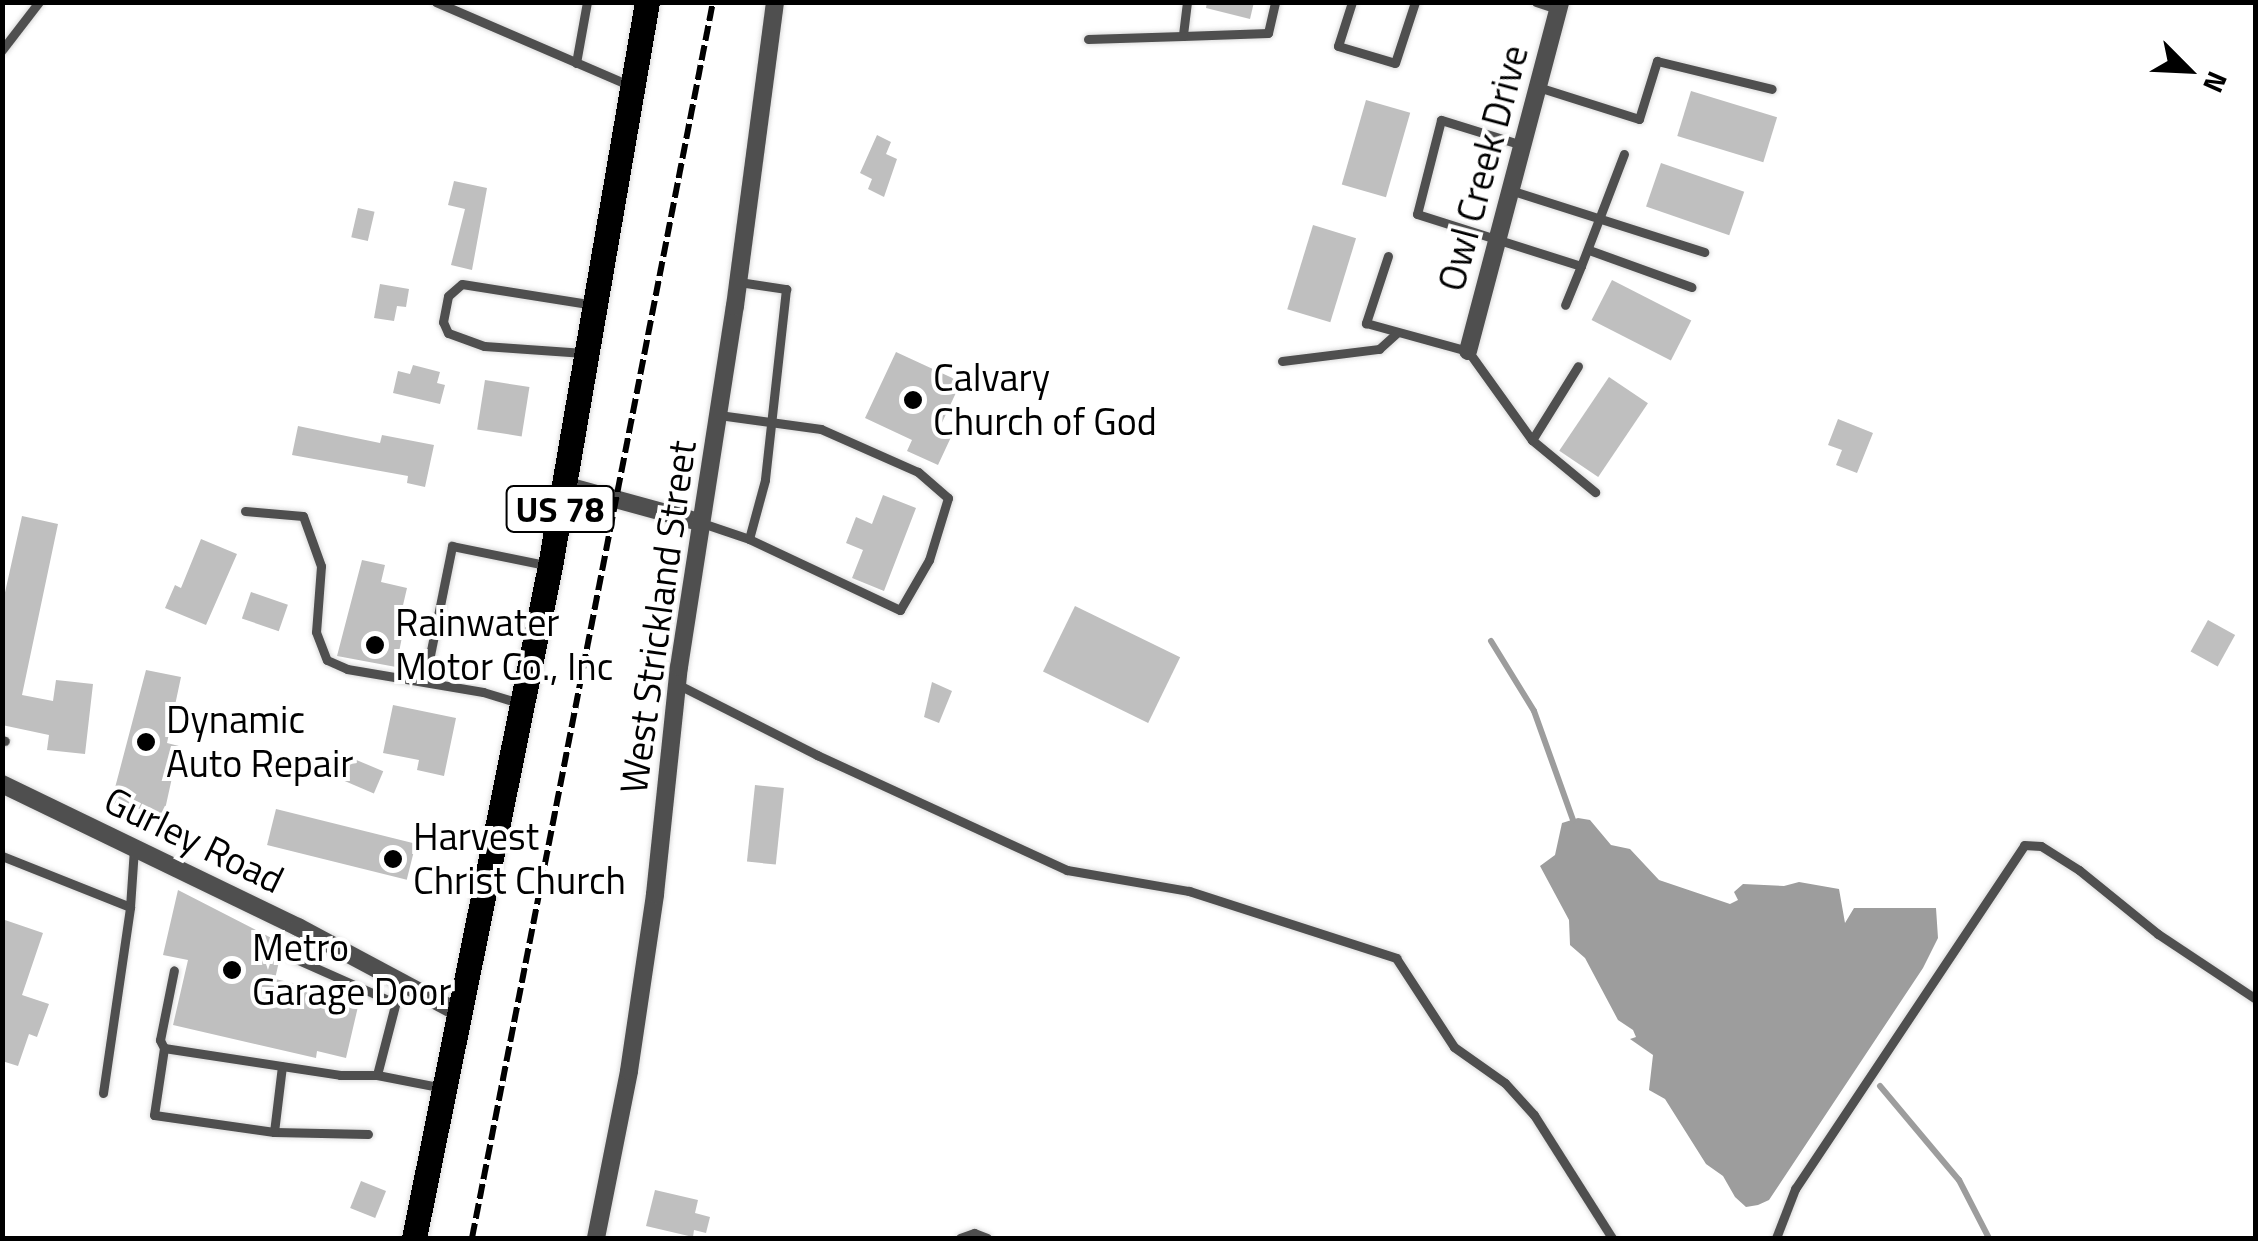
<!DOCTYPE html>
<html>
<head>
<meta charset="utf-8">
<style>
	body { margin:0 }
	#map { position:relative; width:2258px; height:1241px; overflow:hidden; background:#fff; font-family:"Titillium Web",sans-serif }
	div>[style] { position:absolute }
	.water>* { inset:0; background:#9d9d9d }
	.stream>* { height:6px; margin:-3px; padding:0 3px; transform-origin:3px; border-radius:3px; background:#9d9d9d }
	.building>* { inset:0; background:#bfbfbf; transform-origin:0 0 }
	.roads { filter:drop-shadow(0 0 2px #dbdbdb) drop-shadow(0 0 2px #dbdbdb) }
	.lane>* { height:9px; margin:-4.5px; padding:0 4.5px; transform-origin:4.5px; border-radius:4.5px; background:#4f4f4f }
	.street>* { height:18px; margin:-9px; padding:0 9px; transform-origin:9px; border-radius:9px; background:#4f4f4f }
	.primary>* { height:25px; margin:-12.5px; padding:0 12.5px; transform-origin:12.5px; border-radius:12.5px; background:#000 }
	.rail>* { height:6px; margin-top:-3px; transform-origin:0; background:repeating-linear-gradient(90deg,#000 0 15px,transparent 0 20px) }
	.dots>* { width:28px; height:28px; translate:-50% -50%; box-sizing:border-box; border:5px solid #fff; border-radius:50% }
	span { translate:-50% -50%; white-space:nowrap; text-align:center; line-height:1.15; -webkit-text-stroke:8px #fff; paint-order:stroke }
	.shield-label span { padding:2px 8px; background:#fff; border:2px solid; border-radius:8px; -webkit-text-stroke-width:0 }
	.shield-label { font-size:35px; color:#000; font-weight:700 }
	.street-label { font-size:38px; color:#000 }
	.poi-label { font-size:38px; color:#000 }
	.left { translate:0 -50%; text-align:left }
	.frame { position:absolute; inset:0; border:5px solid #000; pointer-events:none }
	.north { position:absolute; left:2138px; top:20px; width:100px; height:100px; -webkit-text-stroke:8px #fff; paint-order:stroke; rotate:114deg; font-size:28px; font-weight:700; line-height:40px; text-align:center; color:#000 }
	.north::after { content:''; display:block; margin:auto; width:35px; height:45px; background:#000; clip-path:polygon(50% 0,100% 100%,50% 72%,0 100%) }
</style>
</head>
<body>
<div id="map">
	<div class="water">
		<i style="clip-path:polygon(1578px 818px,1590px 820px,1611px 845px,1630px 849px,1659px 880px,1730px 904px,1738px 900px,1734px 892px,1743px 884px,1784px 886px,1799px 882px,1839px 889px,1845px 923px,1854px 908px,1936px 908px,1938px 938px,1923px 968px,1769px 1200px,1758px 1205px,1746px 1207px,1735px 1197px,1723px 1176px,1706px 1164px,1665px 1099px,1649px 1090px,1653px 1055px,1630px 1039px,1636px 1037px,1633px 1030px,1618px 1020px,1585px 958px,1570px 945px,1569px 920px,1540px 866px,1555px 855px,1562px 823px)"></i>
	</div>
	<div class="stream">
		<i style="left:1491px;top:641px;width:82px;rotate:58.4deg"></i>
		<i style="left:1534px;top:711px;width:116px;rotate:70.3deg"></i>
		<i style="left:1880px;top:1086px;width:123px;rotate:50deg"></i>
		<i style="left:1959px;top:1180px;width:65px;rotate:62.7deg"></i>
	</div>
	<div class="building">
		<i style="clip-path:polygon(1207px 2px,1254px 2px,1250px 19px,1206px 8px)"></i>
		<i style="left:1691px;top:91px;width:90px;height:47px;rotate:17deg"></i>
		<i style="left:1366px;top:100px;width:46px;height:88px;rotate:16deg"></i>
		<i style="clip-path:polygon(877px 135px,891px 142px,886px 154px,897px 159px,884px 197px,868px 189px,872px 179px,860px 173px)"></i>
		<i style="left:1661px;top:163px;width:88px;height:46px;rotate:19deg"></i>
		<i style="clip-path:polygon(454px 181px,487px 188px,472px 270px,451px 265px,465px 209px,448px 205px)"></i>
		<i style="left:358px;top:208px;width:17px;height:30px;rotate:13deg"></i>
		<i style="left:1313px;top:225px;width:45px;height:88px;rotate:17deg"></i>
		<i style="left:1612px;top:280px;width:89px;height:45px;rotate:27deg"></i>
		<i style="clip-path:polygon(380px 284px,409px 289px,406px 307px,397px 306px,394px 321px,374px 318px)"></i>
		<i style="clip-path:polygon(896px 352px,961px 382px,939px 429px,952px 435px,938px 465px,907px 451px,912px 440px,865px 418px)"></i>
		<i style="clip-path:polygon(413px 365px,440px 372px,437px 383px,445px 385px,440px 404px,393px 393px,398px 371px,410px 374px)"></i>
		<i style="left:1609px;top:377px;width:47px;height:89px;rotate:34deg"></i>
		<i style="left:485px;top:380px;width:45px;height:50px;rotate:9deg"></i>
		<i style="clip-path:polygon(1838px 419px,1873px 433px,1857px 473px,1836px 465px,1842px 450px,1828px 445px)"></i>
		<i style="clip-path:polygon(298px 426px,380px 443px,382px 435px,434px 445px,425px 487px,407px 483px,408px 476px,292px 455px)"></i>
		<i style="clip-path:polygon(883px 495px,916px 508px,884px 591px,852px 578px,863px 550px,846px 543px,856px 517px,872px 524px)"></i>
		<i style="clip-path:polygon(22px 516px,58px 524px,22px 695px,53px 701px,56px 680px,93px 684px,85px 754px,47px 750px,49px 735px,2px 725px,2px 606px)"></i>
		<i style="clip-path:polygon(201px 539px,237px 554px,206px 625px,165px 608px,175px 585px,181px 588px)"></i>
		<i style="clip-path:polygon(362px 560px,385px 565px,381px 582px,407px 588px,397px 631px,403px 632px,396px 667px,337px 656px)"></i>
		<i style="left:251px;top:592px;width:39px;height:28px;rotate:19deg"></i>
		<i style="left:1075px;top:606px;width:117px;height:73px;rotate:26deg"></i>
		<i style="left:2208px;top:620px;width:31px;height:36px;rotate:29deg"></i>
		<i style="clip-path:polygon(146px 670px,181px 677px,167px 743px,179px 746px,164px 814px,111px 803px)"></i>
		<i style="clip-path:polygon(932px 682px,952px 691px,939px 723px,924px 717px)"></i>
		<i style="clip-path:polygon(393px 705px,456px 718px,444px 776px,417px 770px,419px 760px,383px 753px)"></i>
		<i style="left:340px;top:753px;width:47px;height:24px;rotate:23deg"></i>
		<i style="left:755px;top:785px;width:29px;height:77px;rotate:6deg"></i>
		<i style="left:276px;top:809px;width:144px;height:37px;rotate:14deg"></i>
		<i style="clip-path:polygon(178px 890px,283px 944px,275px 979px,360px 998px,346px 1058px,317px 1051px,316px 1058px,173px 1025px,188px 960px,163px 955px)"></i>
		<i style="clip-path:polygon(2px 919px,43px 933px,22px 995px,49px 1004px,37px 1037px,29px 1034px,18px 1066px,2px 1061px)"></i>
		<i style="left:361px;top:1181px;width:27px;height:29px;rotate:22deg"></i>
		<i style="clip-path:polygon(655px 1190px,698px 1200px,695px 1213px,710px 1217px,706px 1233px,694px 1230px,693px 1237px,646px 1226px)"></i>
	</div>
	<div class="roads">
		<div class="lane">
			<i style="left:436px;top:2px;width:212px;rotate:23.3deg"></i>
			<i style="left:1187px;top:2px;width:34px;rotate:97deg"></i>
			<i style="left:1183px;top:36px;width:85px;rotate:-2deg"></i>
			<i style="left:1268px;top:33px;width:32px;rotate:-77deg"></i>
			<i style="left:1352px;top:2px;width:46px;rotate:107.7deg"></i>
			<i style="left:1338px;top:46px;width:59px;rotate:16.6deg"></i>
			<i style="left:1395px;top:63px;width:64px;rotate:-71.8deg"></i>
			<i style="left:1536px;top:2px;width:23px;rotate:18deg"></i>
			<i style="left:1088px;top:39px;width:95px;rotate:-1.8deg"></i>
			<i style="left:2px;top:50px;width:61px;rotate:-52.4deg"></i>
			<i style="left:576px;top:63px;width:62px;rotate:-79.8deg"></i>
			<i style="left:1538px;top:87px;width:106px;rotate:17.6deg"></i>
			<i style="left:1639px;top:119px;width:61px;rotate:-72.8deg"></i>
			<i style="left:1657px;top:61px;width:118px;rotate:13.7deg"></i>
			<i style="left:1522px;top:145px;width:85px;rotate:-162.8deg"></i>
			<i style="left:1441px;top:120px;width:97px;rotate:104.3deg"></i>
			<i style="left:1417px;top:214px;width:172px;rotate:17.6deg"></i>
			<i style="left:1581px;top:266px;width:42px;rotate:112.3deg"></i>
			<i style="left:1510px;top:190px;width:204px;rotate:17.7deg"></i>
			<i style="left:1589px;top:250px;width:109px;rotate:19.9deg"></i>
			<i style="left:1388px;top:256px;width:71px;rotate:108.2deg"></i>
			<i style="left:1366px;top:323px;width:106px;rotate:15.4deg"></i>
			<i style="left:1468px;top:351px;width:110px;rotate:54.3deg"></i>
			<i style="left:1532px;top:440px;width:87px;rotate:-58.1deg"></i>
			<i style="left:1581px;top:266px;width:120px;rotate:-69deg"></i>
			<i style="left:739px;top:282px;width:48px;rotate:8.5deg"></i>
			<i style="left:786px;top:289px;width:192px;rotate:96.3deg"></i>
			<i style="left:765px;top:480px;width:61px;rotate:105.2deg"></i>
			<i style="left:584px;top:353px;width:100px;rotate:-176deg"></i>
			<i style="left:484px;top:346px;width:38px;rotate:-160deg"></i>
			<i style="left:448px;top:333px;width:12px;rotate:-114deg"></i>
			<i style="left:443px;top:322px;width:26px;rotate:-79deg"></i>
			<i style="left:448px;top:296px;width:18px;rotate:-41deg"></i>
			<i style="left:462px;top:284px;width:134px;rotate:9deg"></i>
			<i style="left:1282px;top:361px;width:98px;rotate:-7.1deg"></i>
			<i style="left:1379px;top:349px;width:25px;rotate:-42deg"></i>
			<i style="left:1532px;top:440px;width:82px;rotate:39.5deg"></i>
			<i style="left:245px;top:511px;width:58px;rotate:4.9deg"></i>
			<i style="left:303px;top:516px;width:53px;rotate:70.2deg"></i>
			<i style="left:321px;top:566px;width:66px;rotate:94.3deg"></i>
			<i style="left:316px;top:632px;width:30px;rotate:69deg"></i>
			<i style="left:327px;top:660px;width:22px;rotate:24deg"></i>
			<i style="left:347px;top:669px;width:138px;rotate:9.6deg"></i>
			<i style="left:483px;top:692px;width:39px;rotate:17deg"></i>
			<i style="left:702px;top:523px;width:50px;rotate:18.8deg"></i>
			<i style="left:749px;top:539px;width:167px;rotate:25.2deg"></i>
			<i style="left:900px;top:610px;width:58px;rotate:-59.9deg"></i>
			<i style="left:929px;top:560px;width:65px;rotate:-73deg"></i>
			<i style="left:948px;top:498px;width:40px;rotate:-139deg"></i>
			<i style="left:918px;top:472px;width:106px;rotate:-156.1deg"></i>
			<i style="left:821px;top:429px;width:103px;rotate:-172.2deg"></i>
			<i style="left:425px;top:680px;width:137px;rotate:-78.6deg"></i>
			<i style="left:452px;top:546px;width:95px;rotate:11.5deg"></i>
			<i style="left:677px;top:684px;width:157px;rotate:26.9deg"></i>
			<i style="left:817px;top:755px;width:275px;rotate:24.7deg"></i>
			<i style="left:1067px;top:870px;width:124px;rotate:9.8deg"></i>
			<i style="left:1189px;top:891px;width:218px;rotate:17.9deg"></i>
			<i style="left:1396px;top:958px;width:106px;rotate:56.9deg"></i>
			<i style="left:1454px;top:1047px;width:62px;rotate:35.2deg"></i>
			<i style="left:1505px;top:1083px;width:43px;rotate:47.8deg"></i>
			<i style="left:1534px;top:1115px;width:146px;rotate:57.6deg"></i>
			<i style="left:2px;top:740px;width:3px;rotate:18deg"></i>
			<i style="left:2px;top:856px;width:138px;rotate:21.7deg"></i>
			<i style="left:130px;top:907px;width:59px;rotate:-86.1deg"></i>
			<i style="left:289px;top:956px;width:116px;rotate:23.9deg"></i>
			<i style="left:401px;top:982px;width:96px;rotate:104.5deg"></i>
			<i style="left:377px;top:1075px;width:67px;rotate:11.1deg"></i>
			<i style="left:164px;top:1048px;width:9px;rotate:-117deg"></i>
			<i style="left:160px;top:1040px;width:71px;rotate:-78.7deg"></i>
			<i style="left:103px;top:1093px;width:188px;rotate:-81.7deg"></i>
			<i style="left:274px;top:1132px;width:66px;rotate:-83.1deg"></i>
			<i style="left:368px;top:1134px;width:94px;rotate:-178.8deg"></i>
			<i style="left:274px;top:1132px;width:121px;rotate:-171.9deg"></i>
			<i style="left:154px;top:1115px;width:68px;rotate:-81.5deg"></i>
			<i style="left:164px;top:1048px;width:178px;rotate:8.7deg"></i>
			<i style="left:340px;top:1075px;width:37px"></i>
			<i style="left:960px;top:1238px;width:15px;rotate:-20deg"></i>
			<i style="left:974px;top:1233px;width:14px;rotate:21deg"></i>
			<i style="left:1776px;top:1238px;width:53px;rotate:-68.8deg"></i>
			<i style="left:1795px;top:1189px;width:413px;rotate:-56.3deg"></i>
			<i style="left:2024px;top:845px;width:17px;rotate:3deg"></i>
			<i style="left:2041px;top:846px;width:45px;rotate:32.3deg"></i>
			<i style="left:2079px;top:870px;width:102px;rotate:39deg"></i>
			<i style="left:2158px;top:934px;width:118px;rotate:33.6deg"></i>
		</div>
		<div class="street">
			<i style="left:1468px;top:351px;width:361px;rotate:-75.2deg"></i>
			<i style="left:564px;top:485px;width:140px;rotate:15.3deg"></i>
			<i style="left:2px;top:784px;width:329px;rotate:25.8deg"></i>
			<i style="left:298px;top:927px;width:185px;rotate:28.1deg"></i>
			<i style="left:596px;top:1238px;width:170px;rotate:-78.8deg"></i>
			<i style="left:629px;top:1071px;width:179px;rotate:-81.6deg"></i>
			<i style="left:655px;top:894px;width:228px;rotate:-84deg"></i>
			<i style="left:679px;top:667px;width:365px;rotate:-81.2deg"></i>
			<i style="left:735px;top:306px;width:307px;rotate:-82.5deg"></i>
		</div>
		<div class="primary">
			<i style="left:414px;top:1238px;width:686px;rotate:-78.56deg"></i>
			<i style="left:550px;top:566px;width:572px;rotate:-80.24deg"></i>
		</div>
	</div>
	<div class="rail">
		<i style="left:472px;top:1238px;width:1259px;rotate:-78.97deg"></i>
	</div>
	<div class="dots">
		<i style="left:913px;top:400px;background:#000"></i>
		<i style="left:375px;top:645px;background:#000"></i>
		<i style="left:146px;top:742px;background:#000"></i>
		<i style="left:393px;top:859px;background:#000"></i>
		<i style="left:232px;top:970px;background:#000"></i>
	</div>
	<div class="shield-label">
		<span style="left:560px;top:509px">US 78</span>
	</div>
	<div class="street-label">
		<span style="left:1483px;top:168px;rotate:-75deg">Owl Creek Drive</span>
		<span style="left:658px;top:617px;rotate:-82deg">West Strickland Street</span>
		<span style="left:194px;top:840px;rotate:26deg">Gurley Road</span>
	</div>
	<div class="poi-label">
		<span class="left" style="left:933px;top:400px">Calvary<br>Church of God</span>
		<span class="left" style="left:395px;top:645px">Rainwater<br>Motor Co., Inc</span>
		<span class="left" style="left:166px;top:742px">Dynamic<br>Auto Repair</span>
		<span class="left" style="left:413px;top:859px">Harvest<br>Christ Church</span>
		<span class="left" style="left:252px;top:970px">Metro<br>Garage Door</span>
	</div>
	<div class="frame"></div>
	<div class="north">N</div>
</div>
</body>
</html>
